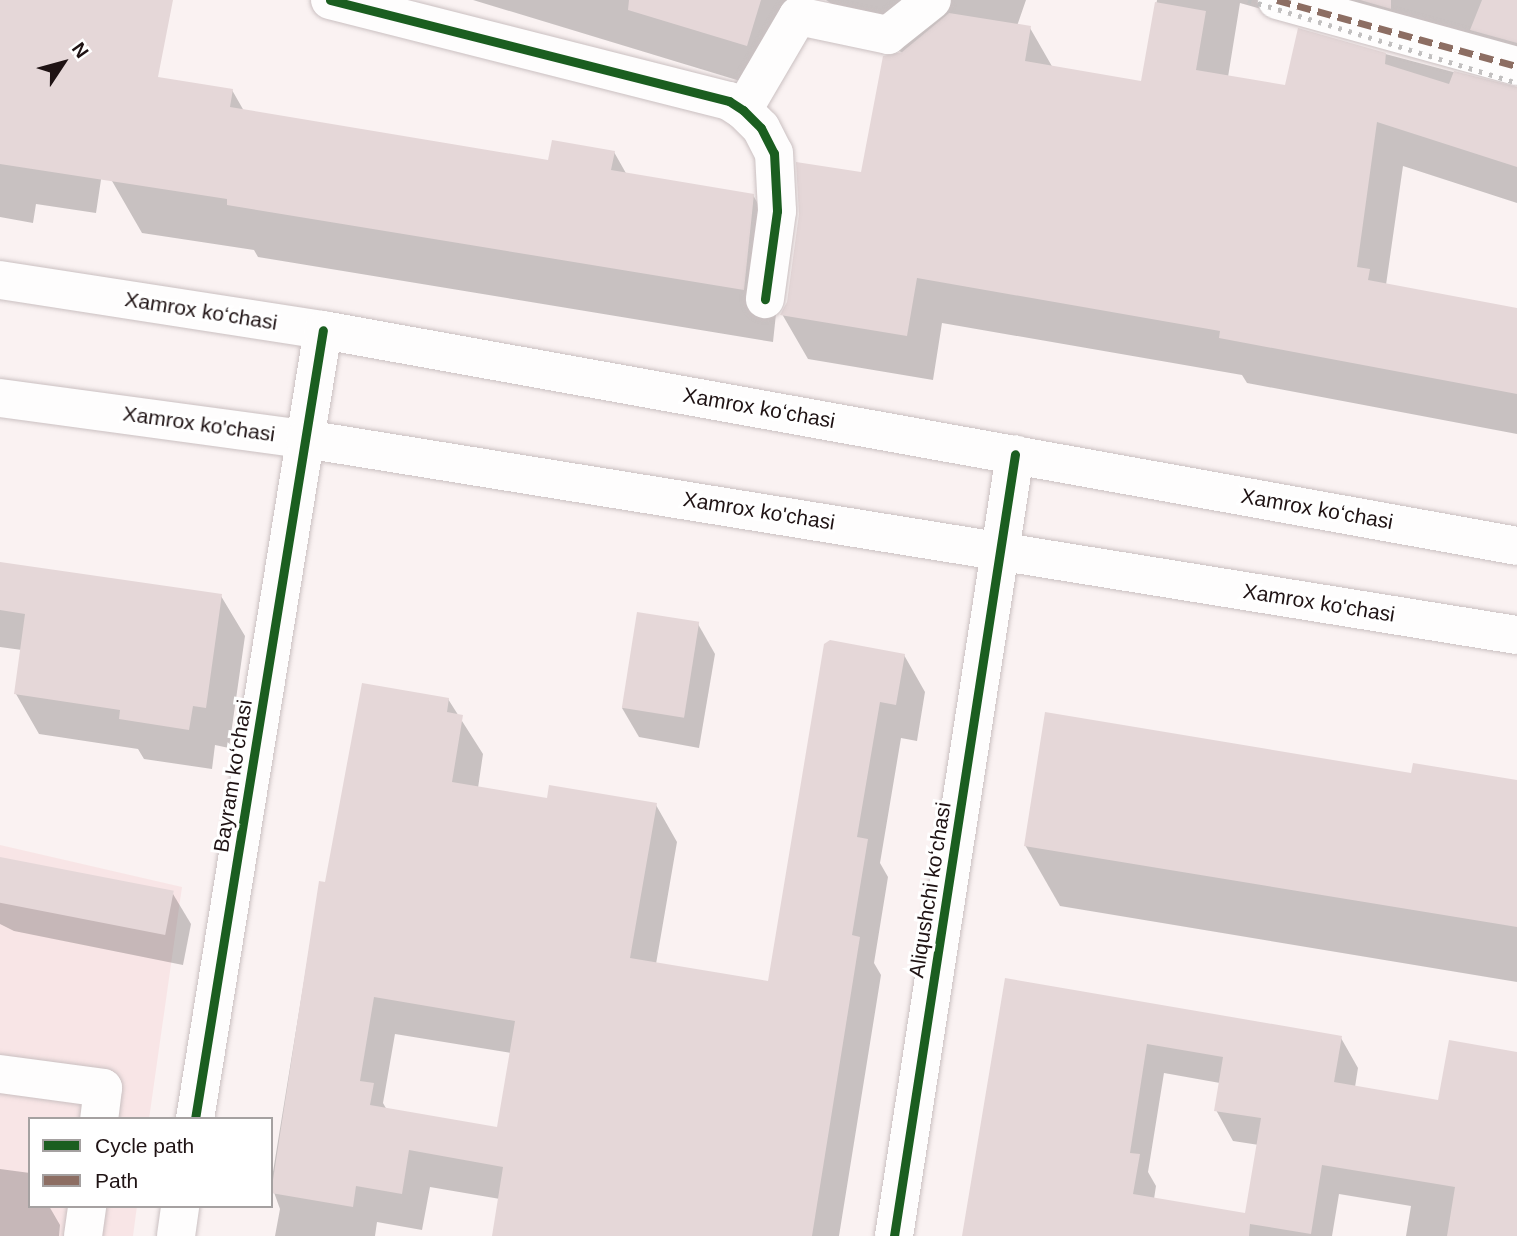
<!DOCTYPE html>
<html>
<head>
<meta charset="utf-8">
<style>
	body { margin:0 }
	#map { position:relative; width:1517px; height:1236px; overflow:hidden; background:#faf2f2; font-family:Arial,sans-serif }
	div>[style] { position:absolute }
	.built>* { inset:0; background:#f8e5e6 }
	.shadow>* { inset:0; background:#0003 }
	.building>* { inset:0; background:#e5d7d8; transform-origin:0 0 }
	.roads { filter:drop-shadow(0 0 2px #cac0c1) drop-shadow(0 0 2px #cac0c1) }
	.minor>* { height:38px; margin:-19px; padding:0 19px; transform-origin:19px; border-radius:19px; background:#fefdfd }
	.major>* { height:38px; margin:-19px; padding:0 19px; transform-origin:19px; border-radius:19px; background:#fefdfd }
	.rail>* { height:5px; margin-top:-2.5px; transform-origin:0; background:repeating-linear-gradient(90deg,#c2c0c0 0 3.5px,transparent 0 10.5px) }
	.quiet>* { height:7px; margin-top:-3.5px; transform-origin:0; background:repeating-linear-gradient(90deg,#8d6e63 0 14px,transparent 0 21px) }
	.cycleway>* { height:9px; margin:-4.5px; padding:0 4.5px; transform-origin:4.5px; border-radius:4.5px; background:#1b5e20 }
	span { translate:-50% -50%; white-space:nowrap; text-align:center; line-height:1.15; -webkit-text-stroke:6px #fff; paint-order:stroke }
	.street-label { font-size:21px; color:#1f1314 }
	.legend { position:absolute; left:28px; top:1117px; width:245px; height:91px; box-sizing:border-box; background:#fff; border:2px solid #a5a1a1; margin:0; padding:9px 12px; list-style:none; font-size:21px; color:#1f1314 }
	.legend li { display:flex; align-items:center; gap:14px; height:35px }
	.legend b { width:35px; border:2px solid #a5a1a1 }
	.north { position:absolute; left:28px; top:28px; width:70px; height:70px; -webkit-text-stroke:5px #fff; paint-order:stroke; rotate:54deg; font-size:19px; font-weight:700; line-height:28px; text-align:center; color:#1f1314 }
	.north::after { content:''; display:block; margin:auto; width:24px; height:32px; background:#1f1314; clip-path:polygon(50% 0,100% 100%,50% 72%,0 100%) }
</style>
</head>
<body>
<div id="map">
	<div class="built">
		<i style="clip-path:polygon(0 845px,182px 887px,149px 1119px,30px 1119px,30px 1206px,137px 1206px,133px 1236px,0 1236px)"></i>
	</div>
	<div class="shadow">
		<i style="clip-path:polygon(0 0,128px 0,96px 213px,36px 204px,33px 223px,0 217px)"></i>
		<i style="clip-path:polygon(473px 0,800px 0,773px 91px)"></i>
		<i style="clip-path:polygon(826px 0,1026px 0,1017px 26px,1030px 28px,1053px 68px,1143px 84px,1157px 0,1517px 0,1517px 80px,1240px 3px,1228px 77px,1286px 87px,1299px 31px,1517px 89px,1517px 203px,1403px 166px,1386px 285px,1517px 309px,1517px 434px,1247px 383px,1242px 375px,942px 323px,933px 380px,808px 359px,782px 314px,862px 174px,904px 54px)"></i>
		<i style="clip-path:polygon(232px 90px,244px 111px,550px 162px,614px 152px,627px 175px,753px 195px,783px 248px,773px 342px,258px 257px,254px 250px,142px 233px,112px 181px)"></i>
		<i style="clip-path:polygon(0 563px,221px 596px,245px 636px,229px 748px,215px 745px,212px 769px,144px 759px,138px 749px,39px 734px,16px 694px,22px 650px,0 647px)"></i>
		<i style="clip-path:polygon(698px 624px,715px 654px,699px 748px,639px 737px,622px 708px)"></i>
		<i style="clip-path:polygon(evenodd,826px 645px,904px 655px,925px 692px,917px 741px,901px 738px,880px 863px,888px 877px,874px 963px,881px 975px,839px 1236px,493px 1236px,500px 1199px,430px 1187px,422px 1230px,377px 1222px,375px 1236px,275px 1236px,280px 1209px,271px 1184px,320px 883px,327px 884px,448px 699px,483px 754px,478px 788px,548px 800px,656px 805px,677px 842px,656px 964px,770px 983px,826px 645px,395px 1034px,511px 1053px,498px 1129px,387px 1110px,383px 1103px,395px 1034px)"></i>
		<i style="clip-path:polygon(1413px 775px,1517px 782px,1517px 982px,1060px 906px,1025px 845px)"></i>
		<i style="clip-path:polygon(0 859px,173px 894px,191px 924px,183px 965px,14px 931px,0 924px)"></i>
		<i style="clip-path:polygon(evenodd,1006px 980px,1341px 1038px,1358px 1068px,1355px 1087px,1440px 1102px,1517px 1053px,1517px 1236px,1406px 1236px,1411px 1206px,1339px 1194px,1332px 1236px,963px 1236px,1006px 980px,1164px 1073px,1220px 1083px,1216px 1110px,1233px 1141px,1259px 1145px,1247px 1215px,1154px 1199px,1156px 1186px,1148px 1172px,1164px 1073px)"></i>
		<i style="clip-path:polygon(0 1169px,30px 1173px,30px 1206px,49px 1206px,60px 1225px,59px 1236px,0 1236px)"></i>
	</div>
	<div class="building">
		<i style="clip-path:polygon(0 0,173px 0,158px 77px,233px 89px,230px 107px,548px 160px,552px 140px,615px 151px,611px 170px,754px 194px,744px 290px,227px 205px,227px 199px,0 164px)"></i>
		<i style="clip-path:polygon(629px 0,761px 0,747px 46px,628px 10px)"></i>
		<i style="clip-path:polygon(1360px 0,1391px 0,1391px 9px)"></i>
		<i style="clip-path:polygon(1482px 0,1517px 0,1517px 43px,1470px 30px)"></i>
		<i style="clip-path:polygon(1155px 2px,1206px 11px,1196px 70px,1285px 85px,1298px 28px,1386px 53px,1385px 64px,1449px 84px,1454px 71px,1517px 87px,1517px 167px,1377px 122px,1357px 267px,1370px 269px,1368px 280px,1517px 308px,1517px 394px,1219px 338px,1220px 331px,917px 278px,907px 336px,780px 315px,787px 302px,799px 214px,796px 162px,861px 172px,883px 56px,902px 52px,949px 13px,1031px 26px,1025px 61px,1141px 81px)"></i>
		<i style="clip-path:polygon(0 562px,222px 594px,206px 708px,193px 706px,189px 730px,119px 719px,120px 710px,14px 694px,25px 614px,0 610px)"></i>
		<i style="left:637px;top:612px;width:63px;height:97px;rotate:9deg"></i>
		<i style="clip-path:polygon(evenodd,830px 640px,905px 654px,896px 705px,880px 702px,857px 837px,868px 839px,852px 935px,860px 937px,812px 1236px,492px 1236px,503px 1167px,409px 1150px,402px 1194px,356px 1186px,353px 1207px,271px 1193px,319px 881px,325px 882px,362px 683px,449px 698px,447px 712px,463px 715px,452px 782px,547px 798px,549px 785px,657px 803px,630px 958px,768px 981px,824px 644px,830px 640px,374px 997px,515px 1021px,497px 1127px,370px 1105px,374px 1083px,360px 1081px,374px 997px)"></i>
		<i style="clip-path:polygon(1045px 712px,1411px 773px,1413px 763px,1517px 780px,1517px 927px,1024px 846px)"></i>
		<i style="left:0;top:857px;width:177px;height:45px;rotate:11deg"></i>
		<i style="clip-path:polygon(evenodd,1005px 978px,1342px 1036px,1334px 1082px,1438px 1100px,1449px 1040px,1517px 1052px,1517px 1236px,1447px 1236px,1455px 1187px,1322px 1165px,1311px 1234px,1250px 1224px,1249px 1236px,962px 1236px,1005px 978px,1147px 1044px,1223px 1057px,1214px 1111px,1261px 1118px,1245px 1213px,1133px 1194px,1140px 1154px,1130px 1153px,1147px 1044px)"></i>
	</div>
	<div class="roads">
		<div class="minor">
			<i style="left:330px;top:0;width:412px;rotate:14.2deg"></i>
			<i style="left:729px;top:101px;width:17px;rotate:33deg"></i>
			<i style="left:743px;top:110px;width:25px;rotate:45deg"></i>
			<i style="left:761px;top:128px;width:28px;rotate:63deg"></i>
			<i style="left:774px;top:153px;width:58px;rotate:87deg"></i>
			<i style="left:777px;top:211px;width:89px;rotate:97.8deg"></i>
			<i style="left:1277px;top:0;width:249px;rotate:15.4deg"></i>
			<i style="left:743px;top:110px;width:109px;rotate:-59.7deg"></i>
			<i style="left:798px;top:16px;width:92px;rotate:11.9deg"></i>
			<i style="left:888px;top:35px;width:56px;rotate:-38.5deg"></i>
			<i style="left:0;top:1074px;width:104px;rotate:7.7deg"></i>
			<i style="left:103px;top:1088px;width:31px;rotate:97deg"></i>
			<i style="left:195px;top:1119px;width:799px;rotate:-80.79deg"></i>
			<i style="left:83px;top:1236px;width:30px;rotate:-82deg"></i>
			<i style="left:176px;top:1236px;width:30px;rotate:-82deg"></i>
			<i style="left:894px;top:1236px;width:791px;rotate:-81.2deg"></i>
		</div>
		<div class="major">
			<i style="left:0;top:280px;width:327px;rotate:8.8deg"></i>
			<i style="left:323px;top:330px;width:1213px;rotate:10.25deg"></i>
			<i style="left:0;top:398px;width:308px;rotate:7.7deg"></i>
			<i style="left:305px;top:439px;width:1228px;rotate:9.19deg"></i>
		</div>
	</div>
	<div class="rail">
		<i style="left:1248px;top:0;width:282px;rotate:17.1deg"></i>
	</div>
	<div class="quiet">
		<i style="left:1277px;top:0;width:249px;rotate:15.4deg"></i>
	</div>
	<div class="cycleway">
		<i style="left:330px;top:0;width:412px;rotate:14.2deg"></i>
		<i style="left:729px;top:101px;width:17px;rotate:33deg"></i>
		<i style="left:743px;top:110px;width:25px;rotate:45deg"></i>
		<i style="left:761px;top:128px;width:28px;rotate:63deg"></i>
		<i style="left:774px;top:153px;width:58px;rotate:87deg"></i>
		<i style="left:777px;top:211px;width:89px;rotate:97.8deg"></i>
		<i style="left:195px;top:1119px;width:799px;rotate:-80.79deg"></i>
		<i style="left:894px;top:1236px;width:791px;rotate:-81.2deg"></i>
	</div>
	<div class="street-label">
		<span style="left:201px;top:311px;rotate:9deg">Xamrox koʻchasi</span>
		<span style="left:759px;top:408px;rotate:10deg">Xamrox koʻchasi</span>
		<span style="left:199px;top:424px;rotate:8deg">Xamrox ko'chasi</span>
		<span style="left:1317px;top:509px;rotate:10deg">Xamrox koʻchasi</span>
		<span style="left:759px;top:511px;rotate:9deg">Xamrox ko'chasi</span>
		<span style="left:1319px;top:603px;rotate:9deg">Xamrox ko'chasi</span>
		<span style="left:233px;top:776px;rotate:-81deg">Bayram ko‘chasi</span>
		<span style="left:930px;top:890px;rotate:-81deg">Aliqushchi ko‘chasi</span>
	</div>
	<ul class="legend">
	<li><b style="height:9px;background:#1b5e20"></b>Cycle path</li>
	<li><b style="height:9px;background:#8d6e63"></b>Path</li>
	</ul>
	<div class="north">N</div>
</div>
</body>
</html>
